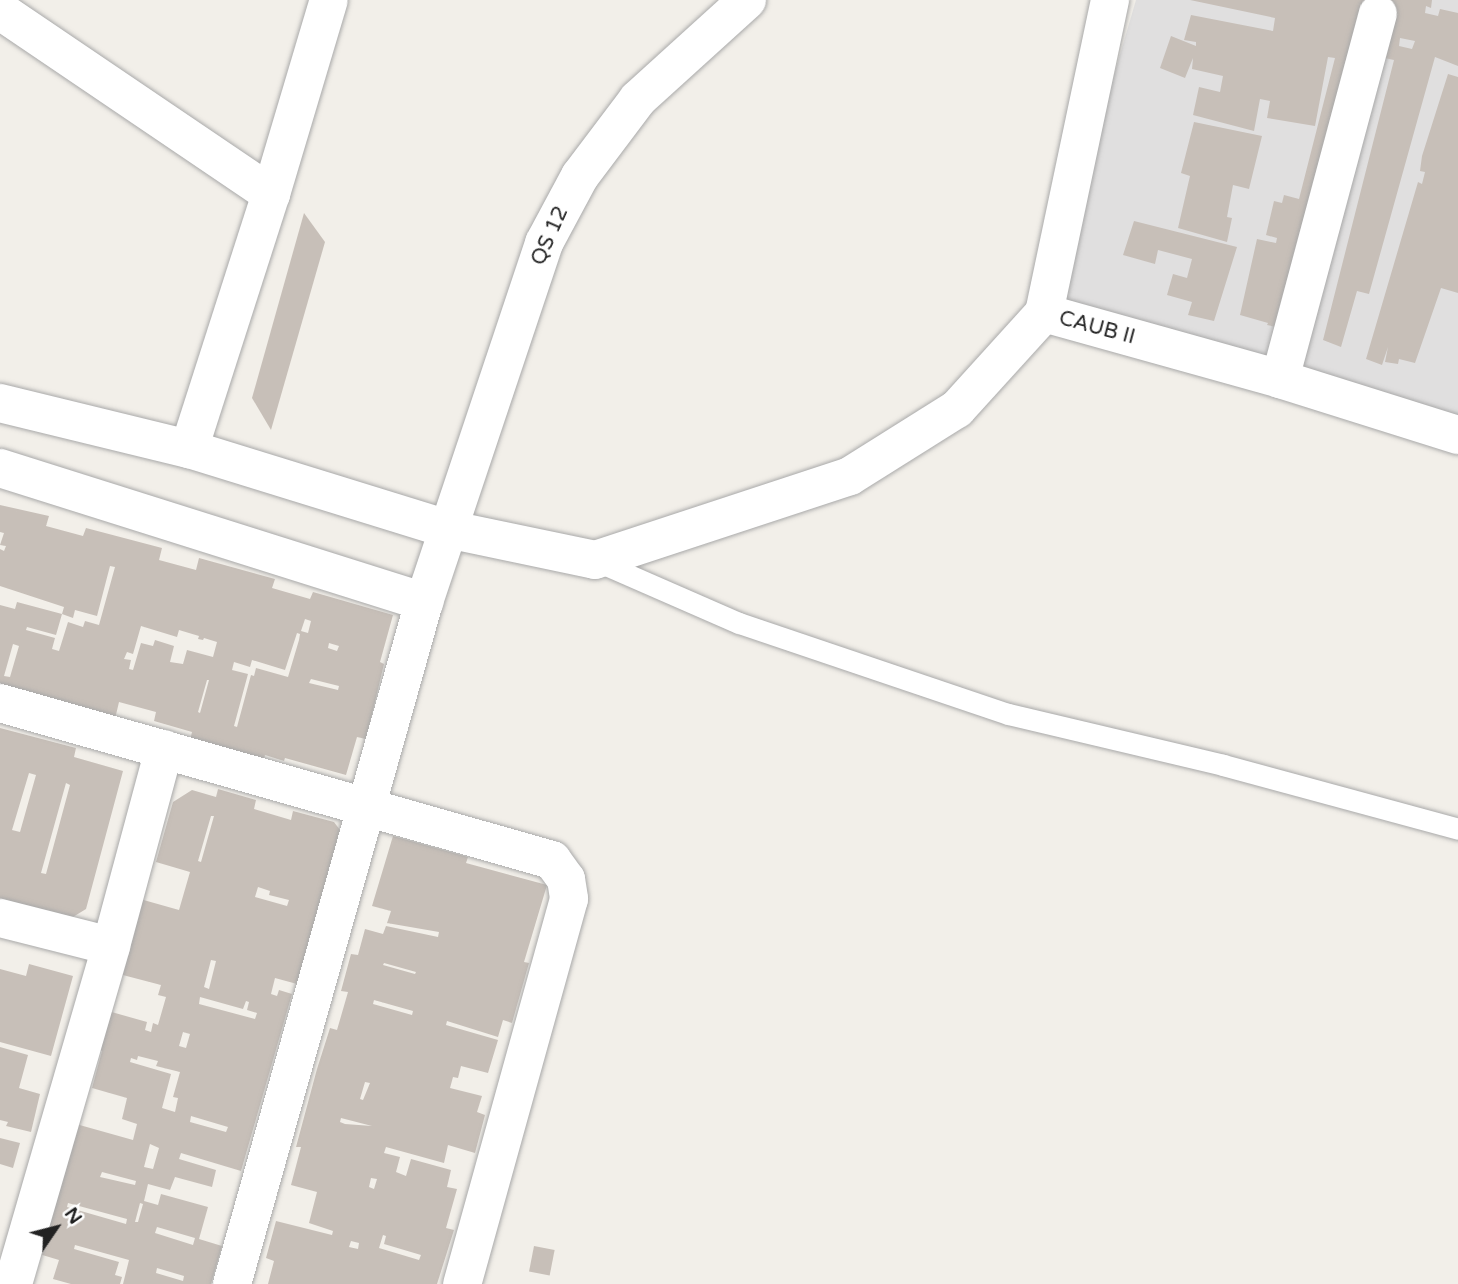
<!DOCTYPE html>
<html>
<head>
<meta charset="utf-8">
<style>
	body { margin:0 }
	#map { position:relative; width:1458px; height:1284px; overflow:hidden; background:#f2efe9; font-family:"Varela Round",sans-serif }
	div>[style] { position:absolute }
	.residential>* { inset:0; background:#e0dfdf }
	.building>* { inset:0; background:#c7bfb8; transform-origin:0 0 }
	.roads { filter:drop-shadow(0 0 2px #a9a9a9) drop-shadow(0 0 2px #a9a9a9) }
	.lane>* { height:21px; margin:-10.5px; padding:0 10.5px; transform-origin:10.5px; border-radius:10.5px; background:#fff }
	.street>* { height:38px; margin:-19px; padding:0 19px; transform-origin:19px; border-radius:19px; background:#fff }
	span { translate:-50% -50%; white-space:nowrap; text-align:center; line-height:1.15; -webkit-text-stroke:6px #fff; paint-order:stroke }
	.street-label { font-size:21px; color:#222 }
	.north { position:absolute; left:21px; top:1193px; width:70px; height:70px; -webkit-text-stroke:5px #fff; paint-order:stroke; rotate:55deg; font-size:19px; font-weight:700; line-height:28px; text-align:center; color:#222 }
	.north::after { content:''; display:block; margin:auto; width:24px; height:32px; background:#222; clip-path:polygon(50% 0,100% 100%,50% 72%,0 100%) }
</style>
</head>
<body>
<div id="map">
	<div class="residential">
		<i style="clip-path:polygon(1136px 0,1458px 0,1458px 423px,1044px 314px)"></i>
	</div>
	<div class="building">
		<i style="clip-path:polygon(evenodd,1190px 0,1432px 0,1431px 8px,1426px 6px,1425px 13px,1438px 16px,1440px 9px,1458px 13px,1458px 66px,1435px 57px,1369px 294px,1357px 291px,1341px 347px,1323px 340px,1394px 60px,1370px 55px,1290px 330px,1267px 325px,1268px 323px,1240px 315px,1257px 239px,1276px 243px,1277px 238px,1266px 235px,1274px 201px,1282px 203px,1284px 195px,1299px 199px,1335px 58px,1328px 57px,1315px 126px,1267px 118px,1270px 101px,1260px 99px,1254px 131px,1193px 115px,1199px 87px,1220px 92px,1223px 76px,1192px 69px,1193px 58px,1185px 78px,1160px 68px,1171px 36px,1196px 46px,1196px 42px,1184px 40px,1191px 15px,1273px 31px,1275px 18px,1190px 0,1400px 38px,1415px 41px,1412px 49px,1399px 46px,1400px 38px)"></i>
		<i style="clip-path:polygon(1448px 74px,1458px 77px,1458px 293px,1441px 288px,1415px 363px,1399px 359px,1398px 364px,1385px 362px,1388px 347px,1382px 365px,1366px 359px,1418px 182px,1422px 184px,1425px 172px,1420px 171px,1422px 156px)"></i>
		<i style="clip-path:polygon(1194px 122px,1262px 136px,1249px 189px,1233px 185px,1227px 217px,1232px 218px,1227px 242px,1178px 228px,1190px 176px,1181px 173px)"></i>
		<i style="clip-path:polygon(304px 213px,325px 242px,271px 430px,252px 398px)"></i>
		<i style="clip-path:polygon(1134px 221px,1237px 247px,1214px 321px,1188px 315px,1192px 302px,1167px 295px,1173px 274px,1187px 278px,1192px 259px,1158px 250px,1155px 264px,1123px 255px)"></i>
		<i style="clip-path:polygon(evenodd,0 505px,49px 516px,46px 526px,83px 536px,86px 528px,162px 548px,159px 560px,196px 570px,199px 558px,275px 579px,272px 588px,310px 599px,313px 592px,393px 615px,380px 662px,384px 664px,366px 739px,357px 737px,346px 775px,285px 758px,284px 761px,265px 755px,264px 760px,190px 741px,192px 732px,154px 721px,156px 712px,119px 702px,115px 719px,0 685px,0 605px,15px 609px,17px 602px,62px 614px,56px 635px,27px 627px,26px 630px,55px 638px,52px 649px,59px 651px,68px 622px,83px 627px,85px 621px,99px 625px,115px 567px,110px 566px,97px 616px,75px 610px,73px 618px,62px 614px,64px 607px,0 586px,0 549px,4px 551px,6px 546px,0 545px,4px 533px,0 532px,0 505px,305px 619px,311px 621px,308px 633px,301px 631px,305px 619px,0 505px,141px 626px,177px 637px,179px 630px,199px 636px,198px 639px,203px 640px,204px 638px,217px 642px,213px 657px,187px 650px,183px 664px,170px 662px,174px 646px,155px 640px,153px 646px,141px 643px,133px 670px,129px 669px,131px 660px,124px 659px,127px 652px,133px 654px,141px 626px,0 505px,297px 633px,300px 634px,299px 640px,288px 677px,256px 668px,254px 676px,251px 675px,237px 727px,234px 726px,248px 674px,232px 670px,234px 662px,250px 667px,252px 660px,285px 670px,297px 633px,0 505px,329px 643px,339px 646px,337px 651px,328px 648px,329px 643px,0 505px,13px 644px,19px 646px,10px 677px,4px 676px,13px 644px,0 505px,311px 679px,339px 686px,338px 690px,309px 683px,311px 679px,0 505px,207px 680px,209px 680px,200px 713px,198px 712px,207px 680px)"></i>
		<i style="clip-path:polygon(evenodd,0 728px,76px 748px,74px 757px,123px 771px,86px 909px,68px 920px,0 907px,0 728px,29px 773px,36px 775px,20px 832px,12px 830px,29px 773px,0 728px,66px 783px,70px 785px,46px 874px,41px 873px,66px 783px)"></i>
		<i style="clip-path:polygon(evenodd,218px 789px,256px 800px,254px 809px,291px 820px,293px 811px,334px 822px,340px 830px,297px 984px,275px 978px,271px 994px,277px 996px,279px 990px,292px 994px,241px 1171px,181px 1153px,179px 1159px,216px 1170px,212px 1187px,175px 1177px,170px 1190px,148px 1184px,144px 1201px,158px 1205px,161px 1194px,208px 1207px,199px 1239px,222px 1246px,211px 1284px,123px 1284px,129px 1260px,75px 1245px,74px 1249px,119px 1262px,115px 1275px,122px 1277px,120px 1284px,71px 1284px,53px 1279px,59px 1260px,39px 1254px,76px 1124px,133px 1140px,137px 1124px,122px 1119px,127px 1098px,92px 1088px,102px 1051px,97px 1049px,108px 1011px,147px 1022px,145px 1030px,151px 1032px,153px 1023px,158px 1025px,166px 997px,158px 995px,161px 985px,119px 974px,140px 899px,179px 910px,190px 872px,156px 862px,173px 802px,192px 790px,216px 797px,218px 789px,211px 816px,214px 816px,201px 862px,198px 861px,211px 816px,218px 789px,258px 887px,270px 891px,269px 895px,289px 900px,287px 906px,255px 897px,258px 887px,218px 789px,211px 960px,216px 961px,209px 989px,204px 987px,211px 960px,218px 789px,200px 997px,243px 1009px,246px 1001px,249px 1002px,247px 1010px,257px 1013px,255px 1019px,199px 1004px,200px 997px,218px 789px,183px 1032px,190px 1034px,186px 1048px,179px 1046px,183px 1032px,218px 789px,138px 1056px,158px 1061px,156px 1066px,180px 1072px,173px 1097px,178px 1098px,175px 1112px,162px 1108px,171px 1074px,130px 1062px,131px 1058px,137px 1060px,138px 1056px,218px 789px,191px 1116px,228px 1127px,226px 1132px,190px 1122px,191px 1116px,218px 789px,150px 1144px,159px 1148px,153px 1169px,144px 1167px,150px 1144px,218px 789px,102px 1172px,136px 1181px,135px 1185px,100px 1177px,102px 1172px,218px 789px,68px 1203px,127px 1219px,126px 1224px,67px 1207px,68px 1203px,218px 789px,140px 1203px,143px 1204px,138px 1222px,135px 1222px,140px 1203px,218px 789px,157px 1227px,195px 1238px,193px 1245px,155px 1233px,157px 1227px,218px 789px,157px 1268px,184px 1276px,183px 1281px,156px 1273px,157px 1268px)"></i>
		<i style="clip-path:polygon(evenodd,393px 836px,468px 857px,466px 863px,547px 885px,524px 962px,529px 963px,512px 1023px,503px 1020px,498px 1037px,447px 1021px,446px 1025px,498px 1040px,488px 1073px,461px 1066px,458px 1078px,453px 1077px,450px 1088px,482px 1096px,477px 1112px,485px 1115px,475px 1153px,448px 1145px,444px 1163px,386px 1147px,384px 1153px,400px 1157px,396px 1172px,406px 1176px,411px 1159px,451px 1170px,447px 1187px,457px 1189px,446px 1228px,454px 1230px,437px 1284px,268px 1284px,274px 1261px,266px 1258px,276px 1221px,332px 1235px,333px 1231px,309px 1223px,317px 1192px,291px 1185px,301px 1147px,296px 1147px,317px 1069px,330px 1028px,337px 1030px,348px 992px,341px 991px,351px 954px,358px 955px,365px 929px,383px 934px,386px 926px,438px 937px,439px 932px,387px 923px,391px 911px,372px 906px,393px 836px,384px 963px,416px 972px,415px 974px,383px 965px,384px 963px,393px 836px,374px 1000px,413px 1011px,412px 1015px,373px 1004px,374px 1000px,393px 836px,365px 1082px,370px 1083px,363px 1100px,360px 1099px,365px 1082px,393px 836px,341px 1118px,372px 1126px,345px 1124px,340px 1122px,341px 1118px,393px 836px,371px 1178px,377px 1179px,374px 1189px,369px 1187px,371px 1178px,393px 836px,383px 1235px,386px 1236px,384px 1244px,421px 1255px,419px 1260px,379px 1248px,383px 1235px,393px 836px,351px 1241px,359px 1243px,358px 1249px,349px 1247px,351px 1241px)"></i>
		<i style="clip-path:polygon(29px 964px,73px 976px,51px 1056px,0 1042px,0 969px,26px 976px)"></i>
		<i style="clip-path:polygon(0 1047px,28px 1055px,19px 1088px,40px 1094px,31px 1132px,6px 1126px,8px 1122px,0 1120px)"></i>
		<i style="clip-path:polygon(0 1138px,20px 1143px,13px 1168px,0 1164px)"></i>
		<i style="left:534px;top:1246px;width:21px;height:26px;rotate:11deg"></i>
	</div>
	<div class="roads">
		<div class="lane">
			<i style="left:597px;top:561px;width:155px;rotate:23.6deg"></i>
			<i style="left:739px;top:623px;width:284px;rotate:18.7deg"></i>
			<i style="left:1008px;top:714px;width:221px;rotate:13.3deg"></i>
			<i style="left:1223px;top:765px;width:244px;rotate:15.2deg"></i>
		</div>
		<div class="street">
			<i style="left:1110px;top:0;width:320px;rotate:101.9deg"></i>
			<i style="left:1044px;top:313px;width:245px;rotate:15.6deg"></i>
			<i style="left:1280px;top:379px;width:187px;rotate:17.5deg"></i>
			<i style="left:0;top:6px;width:6px;rotate:72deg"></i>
			<i style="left:2px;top:12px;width:325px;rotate:34.1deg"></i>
			<i style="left:1280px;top:379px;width:378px;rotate:-75deg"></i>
			<i style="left:0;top:403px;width:195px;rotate:13.7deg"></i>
			<i style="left:189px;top:449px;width:270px;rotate:17.2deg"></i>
			<i style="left:447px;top:529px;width:151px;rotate:11.8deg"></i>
			<i style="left:595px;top:560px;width:268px;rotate:-18.2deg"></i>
			<i style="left:850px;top:476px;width:126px;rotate:-32.1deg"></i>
			<i style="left:957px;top:409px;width:130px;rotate:-47.8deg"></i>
			<i style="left:189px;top:449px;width:268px;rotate:-72.2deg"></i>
			<i style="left:271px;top:194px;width:202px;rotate:-73.4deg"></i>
			<i style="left:0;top:468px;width:445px;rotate:17.5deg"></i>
			<i style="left:0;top:703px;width:574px;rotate:15.88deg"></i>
			<i style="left:552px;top:860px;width:24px;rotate:54deg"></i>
			<i style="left:566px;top:879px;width:20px;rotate:81deg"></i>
			<i style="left:569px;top:899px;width:400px;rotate:105.5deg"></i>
			<i style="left:0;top:918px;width:114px;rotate:14.2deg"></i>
			<i style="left:111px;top:946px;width:204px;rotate:-74.9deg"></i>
			<i style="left:13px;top:1284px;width:352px;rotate:-73.8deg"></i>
			<i style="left:232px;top:1284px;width:709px;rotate:-74.28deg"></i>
			<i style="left:424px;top:602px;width:379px;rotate:-71.5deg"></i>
			<i style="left:544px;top:243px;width:76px;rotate:-61.8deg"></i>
			<i style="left:580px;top:176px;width:96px;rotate:-53deg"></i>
			<i style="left:638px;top:99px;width:147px;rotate:-42.2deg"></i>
		</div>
	</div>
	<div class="street-label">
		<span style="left:550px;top:236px;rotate:-66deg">QS 12</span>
		<span style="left:1097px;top:328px;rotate:15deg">CAUB II</span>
	</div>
	<div class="north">N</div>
</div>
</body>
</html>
